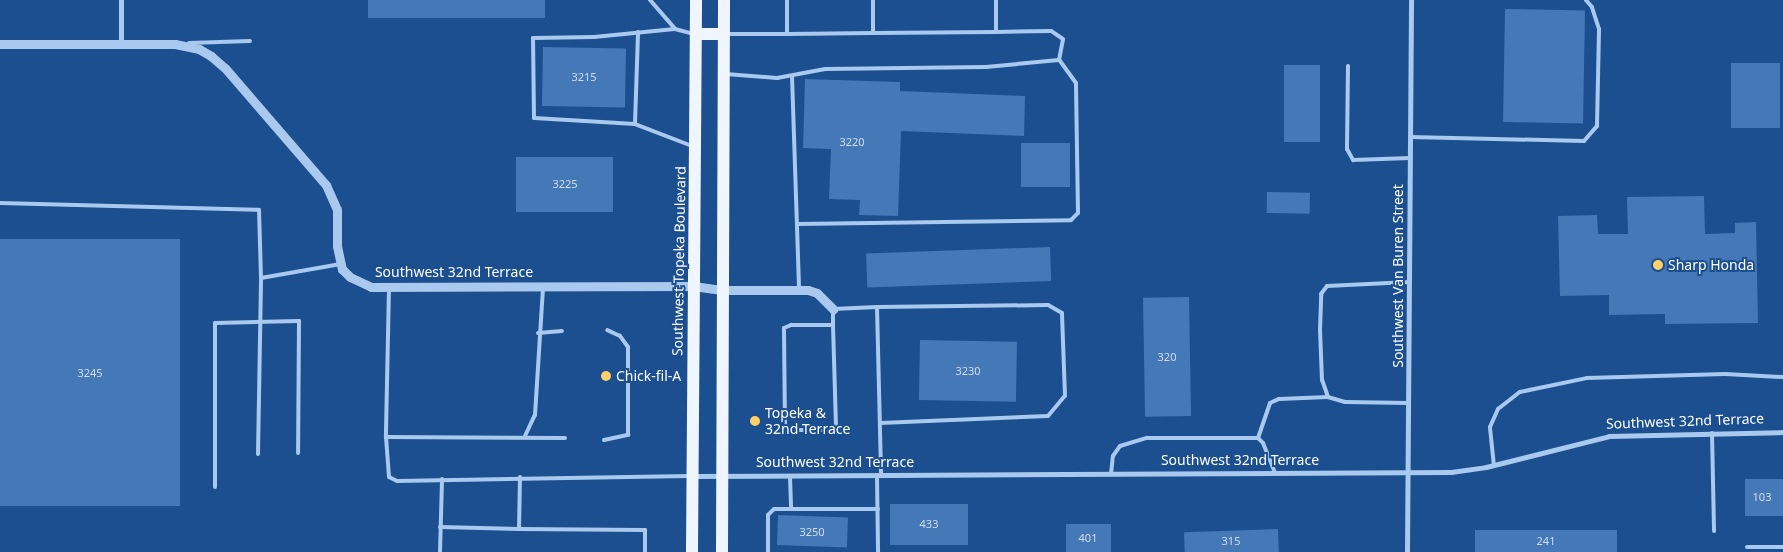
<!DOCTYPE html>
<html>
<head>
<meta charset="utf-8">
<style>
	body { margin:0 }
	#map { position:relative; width:1783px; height:552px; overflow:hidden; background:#1b4f8f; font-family:"Noto Sans",sans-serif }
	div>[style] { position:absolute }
	.building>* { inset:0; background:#4478b7; transform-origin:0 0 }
	.service>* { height:4px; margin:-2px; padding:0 2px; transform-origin:2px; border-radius:2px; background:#a9c9ee }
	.minor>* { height:5px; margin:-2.5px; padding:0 2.5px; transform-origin:2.5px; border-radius:2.5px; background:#a9c9ee }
	.tertiary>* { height:9px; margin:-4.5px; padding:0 4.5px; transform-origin:4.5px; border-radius:4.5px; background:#a9c9ee }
	.primary>* { height:12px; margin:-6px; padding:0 6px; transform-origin:6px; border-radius:6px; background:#f0f6ff }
	.dots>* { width:14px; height:14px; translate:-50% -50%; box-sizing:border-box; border:2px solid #1b4f8f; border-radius:50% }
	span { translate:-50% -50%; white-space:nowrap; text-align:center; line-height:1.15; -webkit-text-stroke:4px #1b4f8f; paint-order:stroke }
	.number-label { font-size:11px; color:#d0dded }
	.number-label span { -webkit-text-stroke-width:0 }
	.street-label { font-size:14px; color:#fff }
	.poi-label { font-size:14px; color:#fff }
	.left { translate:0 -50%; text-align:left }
</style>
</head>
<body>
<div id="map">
	<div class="building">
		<i style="left:368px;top:0;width:177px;height:18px"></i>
		<i style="left:1505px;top:9px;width:80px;height:113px;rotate:1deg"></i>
		<i style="left:543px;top:47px;width:83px;height:59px;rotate:1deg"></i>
		<i style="left:1731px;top:63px;width:49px;height:65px"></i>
		<i style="left:1284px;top:65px;width:36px;height:77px"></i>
		<i style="clip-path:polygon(805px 79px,900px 82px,900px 91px,1025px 96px,1024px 136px,901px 131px,898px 216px,859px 215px,860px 200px,829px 199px,831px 149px,803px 148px)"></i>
		<i style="left:1021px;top:143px;width:49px;height:44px"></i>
		<i style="left:516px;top:157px;width:97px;height:55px"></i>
		<i style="left:1267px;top:192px;width:43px;height:21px;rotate:1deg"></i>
		<i style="clip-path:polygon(1704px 196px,1705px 234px,1735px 233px,1735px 223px,1756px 222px,1758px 323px,1665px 324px,1665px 314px,1609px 315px,1609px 295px,1560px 296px,1558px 216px,1597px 215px,1598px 234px,1628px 234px,1627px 197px)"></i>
		<i style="left:0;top:239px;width:180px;height:267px"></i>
		<i style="left:1050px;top:247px;width:34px;height:184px;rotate:88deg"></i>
		<i style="left:1189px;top:297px;width:119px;height:46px;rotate:89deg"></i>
		<i style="left:920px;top:340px;width:97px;height:60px;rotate:1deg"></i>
		<i style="left:1745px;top:479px;width:38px;height:37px"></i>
		<i style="left:890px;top:504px;width:78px;height:41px"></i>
		<i style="left:778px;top:515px;width:70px;height:30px;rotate:2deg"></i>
		<i style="left:1066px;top:524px;width:45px;height:28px"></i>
		<i style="left:1278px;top:529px;width:23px;height:94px;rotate:88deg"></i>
		<i style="left:1475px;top:530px;width:142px;height:22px"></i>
	</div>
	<div class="service">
		<i style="left:650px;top:0;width:38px;rotate:49deg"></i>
		<i style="left:873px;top:0;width:33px;rotate:90deg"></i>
		<i style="left:873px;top:33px;width:123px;rotate:-0.5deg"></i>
		<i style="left:996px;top:32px;width:32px;rotate:-90deg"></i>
		<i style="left:726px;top:34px;width:61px"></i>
		<i style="left:787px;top:34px;width:34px;rotate:-90deg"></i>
		<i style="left:787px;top:34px;width:86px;rotate:-0.7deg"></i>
		<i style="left:189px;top:43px;width:61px;rotate:-1.9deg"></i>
		<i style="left:1348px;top:66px;width:83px;rotate:90.7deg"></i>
		<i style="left:1347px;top:149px;width:13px;rotate:61deg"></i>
		<i style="left:1353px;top:160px;width:57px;rotate:-2deg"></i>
		<i style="left:726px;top:74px;width:51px;rotate:4.5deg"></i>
		<i style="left:777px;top:78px;width:49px;rotate:-10.6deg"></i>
		<i style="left:825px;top:69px;width:161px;rotate:-0.7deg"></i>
		<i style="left:986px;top:67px;width:73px;rotate:-5.5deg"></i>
		<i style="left:1059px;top:60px;width:21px;rotate:-79deg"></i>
		<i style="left:1063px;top:39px;width:14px;rotate:-146deg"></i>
		<i style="left:1051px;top:31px;width:55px;rotate:179deg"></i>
		<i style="left:792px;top:76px;width:214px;rotate:88.1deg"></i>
		<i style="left:635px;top:124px;width:92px;rotate:-88.1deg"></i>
		<i style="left:1410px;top:137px;width:174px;rotate:1.3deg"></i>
		<i style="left:1584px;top:141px;width:20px;rotate:-49deg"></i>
		<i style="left:1597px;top:126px;width:97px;rotate:-88.8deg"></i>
		<i style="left:1599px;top:29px;width:23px;rotate:-108deg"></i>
		<i style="left:1592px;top:7px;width:9px;rotate:-131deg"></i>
		<i style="left:692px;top:146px;width:61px;rotate:-158.9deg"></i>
		<i style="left:635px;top:124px;width:101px;rotate:-176.6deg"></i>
		<i style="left:534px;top:118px;width:80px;rotate:-90.7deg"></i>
		<i style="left:533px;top:38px;width:61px;rotate:-0.9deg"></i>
		<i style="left:594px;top:37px;width:81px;rotate:-5.6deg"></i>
		<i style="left:675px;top:29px;width:20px;rotate:15deg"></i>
		<i style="left:0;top:203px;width:259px;rotate:1.5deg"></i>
		<i style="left:259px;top:210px;width:68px;rotate:88.3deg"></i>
		<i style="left:797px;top:224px;width:274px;rotate:-0.8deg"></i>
		<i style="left:1071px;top:220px;width:10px;rotate:-45deg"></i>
		<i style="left:1078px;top:213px;width:130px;rotate:-90.9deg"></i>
		<i style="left:1076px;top:83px;width:29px;rotate:-126deg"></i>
		<i style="left:389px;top:288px;width:149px;rotate:91.2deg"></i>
		<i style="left:386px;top:437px;width:40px;rotate:85.7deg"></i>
		<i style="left:389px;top:477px;width:9px;rotate:27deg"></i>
		<i style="left:397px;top:481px;width:292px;rotate:-1deg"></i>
		<i style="left:833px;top:325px;width:101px;rotate:88.3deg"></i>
		<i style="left:836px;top:426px;width:7px;rotate:146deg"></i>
		<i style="left:830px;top:430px;width:38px;rotate:180deg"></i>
		<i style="left:792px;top:430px;width:8px;rotate:-150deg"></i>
		<i style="left:785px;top:426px;width:98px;rotate:-90.6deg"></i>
		<i style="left:784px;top:328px;width:8px;rotate:-23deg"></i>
		<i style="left:791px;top:325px;width:42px"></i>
		<i style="left:833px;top:325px;width:16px;rotate:-90deg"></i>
		<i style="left:833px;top:309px;width:44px;rotate:-2.6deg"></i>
		<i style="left:538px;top:333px;width:24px;rotate:-5deg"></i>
		<i style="left:1408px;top:403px;width:63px;rotate:-179.1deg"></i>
		<i style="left:1345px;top:402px;width:18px;rotate:-164deg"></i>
		<i style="left:1328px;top:397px;width:18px;rotate:-109deg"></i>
		<i style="left:1322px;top:380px;width:50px;rotate:-92.3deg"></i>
		<i style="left:1320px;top:330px;width:36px;rotate:-88deg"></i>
		<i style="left:1321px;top:294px;width:10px;rotate:-53deg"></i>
		<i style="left:1327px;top:286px;width:82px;rotate:-2.8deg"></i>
		<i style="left:880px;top:423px;width:168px;rotate:-2.4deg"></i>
		<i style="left:1048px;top:416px;width:26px;rotate:-50deg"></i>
		<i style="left:1065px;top:396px;width:83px;rotate:-92.1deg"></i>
		<i style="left:1062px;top:313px;width:16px;rotate:-150deg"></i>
		<i style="left:1048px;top:305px;width:171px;rotate:179.3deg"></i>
		<i style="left:877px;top:307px;width:169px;rotate:88.6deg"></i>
		<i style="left:1712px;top:433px;width:98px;rotate:88.8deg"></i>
		<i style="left:525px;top:436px;width:23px;rotate:-65deg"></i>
		<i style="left:535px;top:415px;width:128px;rotate:-86.4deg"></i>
		<i style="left:386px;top:437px;width:179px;rotate:0.3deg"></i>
		<i style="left:1258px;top:438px;width:37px;rotate:-71deg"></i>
		<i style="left:1270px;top:403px;width:10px;rotate:-24deg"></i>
		<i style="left:1279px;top:399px;width:49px;rotate:-2.3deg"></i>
		<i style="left:604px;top:440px;width:25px;rotate:-12deg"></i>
		<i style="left:628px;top:435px;width:88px;rotate:-90deg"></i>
		<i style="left:628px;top:347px;width:14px;rotate:-126deg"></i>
		<i style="left:620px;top:336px;width:14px;rotate:-155deg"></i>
		<i style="left:258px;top:454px;width:176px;rotate:-89deg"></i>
		<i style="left:261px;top:278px;width:81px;rotate:-9.9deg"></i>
		<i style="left:1494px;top:466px;width:39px;rotate:-96deg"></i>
		<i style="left:1490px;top:427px;width:20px;rotate:-66deg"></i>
		<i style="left:1498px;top:409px;width:28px;rotate:-38deg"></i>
		<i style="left:1520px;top:392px;width:68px;rotate:-11.8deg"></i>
		<i style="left:1587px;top:378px;width:138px;rotate:-1.7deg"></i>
		<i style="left:1725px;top:374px;width:58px;rotate:3deg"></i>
		<i style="left:1111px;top:474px;width:18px;rotate:-84deg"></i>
		<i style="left:1113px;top:456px;width:12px;rotate:-55deg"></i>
		<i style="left:1120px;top:446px;width:28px;rotate:-17deg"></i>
		<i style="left:1147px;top:438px;width:111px"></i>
		<i style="left:1258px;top:438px;width:7px;rotate:45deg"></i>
		<i style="left:1263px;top:443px;width:32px;rotate:68deg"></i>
		<i style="left:877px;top:476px;width:76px;rotate:89.2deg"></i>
		<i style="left:520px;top:477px;width:52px;rotate:91.1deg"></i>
		<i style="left:519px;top:529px;width:126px;rotate:0.5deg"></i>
		<i style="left:645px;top:530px;width:22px;rotate:90deg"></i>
		<i style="left:790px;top:477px;width:32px;rotate:88deg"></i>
		<i style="left:215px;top:487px;width:164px;rotate:-90deg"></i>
		<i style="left:215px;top:323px;width:84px;rotate:-1.4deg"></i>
		<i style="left:299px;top:321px;width:132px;rotate:90.4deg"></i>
		<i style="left:440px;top:527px;width:79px;rotate:1.5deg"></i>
		<i style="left:1747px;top:547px;width:36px"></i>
		<i style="left:440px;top:552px;width:73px;rotate:-88.4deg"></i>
		<i style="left:768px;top:552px;width:37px;rotate:-90deg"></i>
		<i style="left:768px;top:515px;width:8px;rotate:-45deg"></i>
		<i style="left:774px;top:509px;width:104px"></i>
	</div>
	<div class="minor">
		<i style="left:121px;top:44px;width:44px;rotate:-90deg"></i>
		<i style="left:693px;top:476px;width:758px;rotate:-0.3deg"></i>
		<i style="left:1451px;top:472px;width:35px;rotate:-8deg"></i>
		<i style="left:1486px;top:467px;width:127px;rotate:-14.1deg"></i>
		<i style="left:1609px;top:436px;width:174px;rotate:-1.3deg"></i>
		<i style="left:1407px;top:552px;width:552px;rotate:-89.58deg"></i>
	</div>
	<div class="tertiary">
		<i style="left:0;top:44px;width:175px"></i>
		<i style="left:175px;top:44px;width:25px;rotate:12deg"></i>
		<i style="left:199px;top:49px;width:14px;rotate:30deg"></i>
		<i style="left:211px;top:56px;width:18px;rotate:41deg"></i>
		<i style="left:225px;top:68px;width:155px;rotate:49.2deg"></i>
		<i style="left:326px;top:185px;width:27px;rotate:66deg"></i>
		<i style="left:337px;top:210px;width:36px;rotate:90deg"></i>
		<i style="left:337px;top:246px;width:24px;rotate:78deg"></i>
		<i style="left:342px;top:269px;width:11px;rotate:45deg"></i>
		<i style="left:350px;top:277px;width:23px;rotate:25deg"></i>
		<i style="left:371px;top:287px;width:322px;rotate:-0.2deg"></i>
		<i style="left:693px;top:286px;width:29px;rotate:8deg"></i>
		<i style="left:722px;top:290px;width:86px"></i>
		<i style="left:808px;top:290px;width:9px;rotate:18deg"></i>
		<i style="left:817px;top:293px;width:23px;rotate:45deg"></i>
	</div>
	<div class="primary">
		<i style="left:696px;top:34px;width:28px"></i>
		<i style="left:692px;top:552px;width:552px;rotate:-89.58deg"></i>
		<i style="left:722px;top:552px;width:552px;rotate:-89.79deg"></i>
	</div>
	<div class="dots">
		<i style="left:1658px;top:265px;background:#ffd166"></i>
		<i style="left:606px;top:376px;background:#ffd166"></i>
		<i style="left:755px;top:421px;background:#ffd166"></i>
	</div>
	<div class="number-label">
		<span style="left:584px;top:77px">3215</span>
		<span style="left:852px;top:142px">3220</span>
		<span style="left:565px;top:184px">3225</span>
		<span style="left:1167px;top:357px">320</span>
		<span style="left:968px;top:371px">3230</span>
		<span style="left:90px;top:373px">3245</span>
		<span style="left:1762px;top:497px">103</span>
		<span style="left:929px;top:524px">433</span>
		<span style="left:812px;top:532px">3250</span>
		<span style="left:1088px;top:538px">401</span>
		<span style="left:1231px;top:541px">315</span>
		<span style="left:1546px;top:541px">241</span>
	</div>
	<div class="street-label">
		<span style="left:679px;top:261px;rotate:-89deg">Southwest Topeka Boulevard</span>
		<span style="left:454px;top:272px">Southwest 32nd Terrace</span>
		<span style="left:1398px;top:276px;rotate:-90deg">Southwest Van Buren Street</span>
		<span style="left:1685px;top:421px;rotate:-2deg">Southwest 32nd Terrace</span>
		<span style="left:1240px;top:460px">Southwest 32nd Terrace</span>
		<span style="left:835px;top:462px">Southwest 32nd Terrace</span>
	</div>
	<div class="poi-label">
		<span class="left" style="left:1668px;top:265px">Sharp Honda</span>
		<span class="left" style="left:616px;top:376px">Chick-fil-A</span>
		<span class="left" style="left:765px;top:421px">Topeka &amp;<br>32nd Terrace</span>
	</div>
</div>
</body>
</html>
